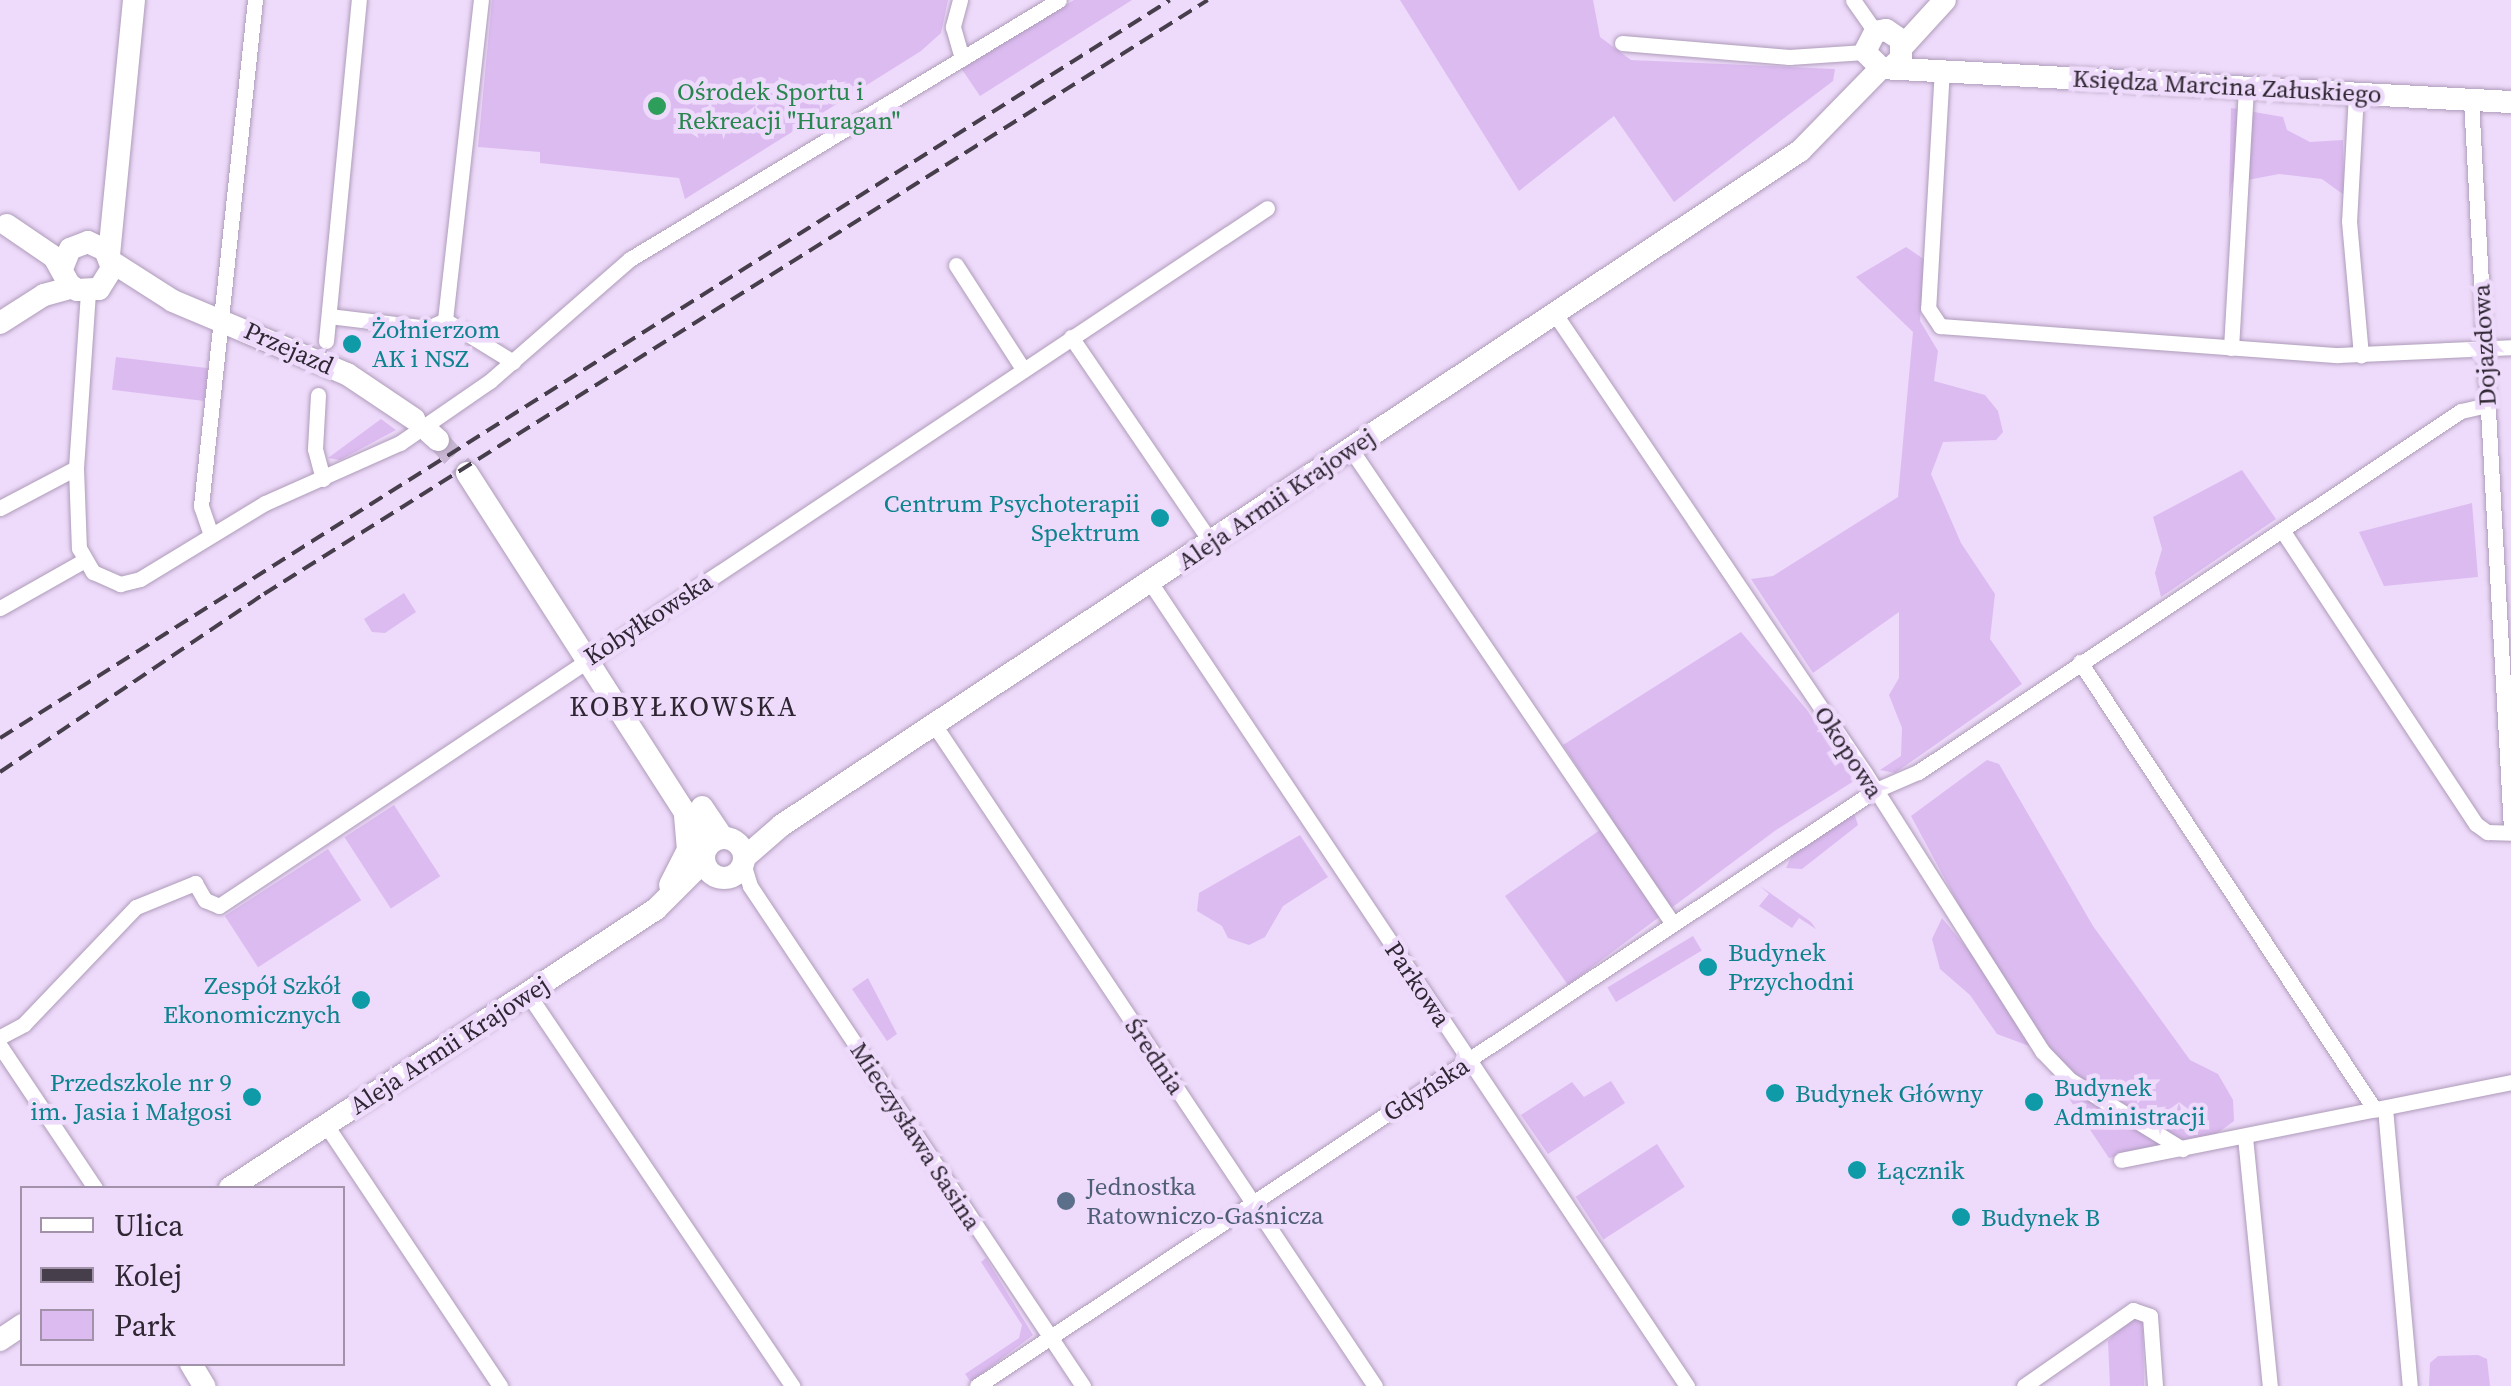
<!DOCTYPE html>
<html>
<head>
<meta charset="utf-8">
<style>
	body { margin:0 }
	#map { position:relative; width:2511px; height:1386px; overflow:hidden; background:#eedafa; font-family:"Source Serif 4",serif }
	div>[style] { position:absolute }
	.green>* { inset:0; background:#dcbbf1; transform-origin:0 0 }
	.secondary-tunnel>* { height:22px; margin-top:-11px; transform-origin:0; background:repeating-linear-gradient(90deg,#c8b6d2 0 22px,transparent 0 33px) }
	.roads { filter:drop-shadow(0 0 2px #ae9cba) drop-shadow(0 0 2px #ae9cba) }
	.street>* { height:15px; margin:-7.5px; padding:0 7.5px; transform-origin:7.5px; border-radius:7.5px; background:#fff }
	.secondary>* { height:22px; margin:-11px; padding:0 11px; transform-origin:11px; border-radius:11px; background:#fff }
	.secondary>.ring { margin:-11px; padding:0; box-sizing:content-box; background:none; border:22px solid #fff; border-radius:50% }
	.rail>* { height:4px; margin-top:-2px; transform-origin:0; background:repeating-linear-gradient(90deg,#473e4c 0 15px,transparent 0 23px) }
	.dots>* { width:28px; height:28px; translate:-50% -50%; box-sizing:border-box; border:5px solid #eedafa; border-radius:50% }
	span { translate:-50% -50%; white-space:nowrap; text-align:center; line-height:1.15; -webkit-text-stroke:9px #eedafa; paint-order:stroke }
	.street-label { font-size:25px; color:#2e2632 }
	.leisure-label { font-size:25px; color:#27864d }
	.left { translate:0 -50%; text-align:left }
	.culture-label { font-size:25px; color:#0d838f }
	.right { translate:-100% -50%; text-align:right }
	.service-label { font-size:25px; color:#4e5e75 }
	.neighbourhood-label { font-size:28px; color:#2e2632; letter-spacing:2.5px }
	.legend { position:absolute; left:20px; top:1186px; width:325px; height:180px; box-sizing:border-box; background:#eedafa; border:2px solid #a192aa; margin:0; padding:12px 18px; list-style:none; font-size:30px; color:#2e2632 }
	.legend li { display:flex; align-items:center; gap:20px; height:50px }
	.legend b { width:50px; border:2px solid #a192aa }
</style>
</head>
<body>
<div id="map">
	<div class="green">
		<i style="clip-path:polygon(492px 0,948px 0,941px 33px,921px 51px,685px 199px,679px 178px,540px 163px,540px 152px,478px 147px)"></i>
		<i style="clip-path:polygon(1074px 0,1132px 0,980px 96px,961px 68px)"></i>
		<i style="clip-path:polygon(1400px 0,1593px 0,1600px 37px,1631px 60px,1835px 69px,1833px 81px,1674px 202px,1614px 116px,1519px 191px)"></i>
		<i style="clip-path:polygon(2231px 108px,2283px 117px,2287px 130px,2310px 142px,2343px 140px,2344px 195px,2322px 179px,2279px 174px,2232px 183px,2229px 200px)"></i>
		<i style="clip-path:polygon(1906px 247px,1925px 260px,1920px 321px,1938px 351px,1934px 381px,1985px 395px,1998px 411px,2003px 432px,1996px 440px,1943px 442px,1931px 474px,1961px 543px,1995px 594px,1990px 639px,2022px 684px,1895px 773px,1880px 770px,1901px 756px,1902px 728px,1889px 695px,1899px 678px,1899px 612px,1813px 673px,1751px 579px,1773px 576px,1898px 497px,1913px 332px,1856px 277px)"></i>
		<i style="left:116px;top:357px;width:93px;height:33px;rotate:7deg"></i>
		<i style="clip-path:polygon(381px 419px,396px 430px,340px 460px,328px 458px)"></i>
		<i style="clip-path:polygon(2242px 470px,2276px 519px,2161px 597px,2155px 573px,2162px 549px,2153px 517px)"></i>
		<i style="clip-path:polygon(2472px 503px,2478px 577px,2384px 586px,2359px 532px)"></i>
		<i style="clip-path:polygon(404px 593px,416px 612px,385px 633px,372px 632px,364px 619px)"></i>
		<i style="clip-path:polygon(1741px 632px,1807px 710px,1854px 781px,1776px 830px,1568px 985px,1505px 896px,1613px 821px,1563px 745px)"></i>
		<i style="clip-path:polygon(1987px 760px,1999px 764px,2093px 926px,2190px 1060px,2218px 1074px,2233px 1100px,2234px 1121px,2212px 1137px,2109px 1158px,2035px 1048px,1997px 1034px,1970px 995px,1940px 969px,1932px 939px,1942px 918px,1975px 958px,1980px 944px,1911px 816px)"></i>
		<i style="left:394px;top:805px;width:85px;height:59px;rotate:57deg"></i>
		<i style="clip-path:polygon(1854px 813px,1858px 825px,1802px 869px,1786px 868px,1792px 855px)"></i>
		<i style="clip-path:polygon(1300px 835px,1328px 877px,1283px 906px,1265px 937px,1249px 945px,1228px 938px,1222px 926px,1197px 911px,1199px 893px)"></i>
		<i style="left:328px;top:849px;width:61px;height:123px;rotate:57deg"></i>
		<i style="clip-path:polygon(1760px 886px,1811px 922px,1816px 929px,1799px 918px,1792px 928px,1759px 906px,1769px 894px)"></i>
		<i style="left:1693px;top:936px;width:17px;height:100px;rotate:59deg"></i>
		<i style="clip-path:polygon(868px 978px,897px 1034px,887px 1041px,852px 989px)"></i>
		<i style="clip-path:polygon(1611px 1081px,1625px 1103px,1548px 1154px,1521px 1115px,1572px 1082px,1584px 1097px)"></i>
		<i style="left:1657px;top:1144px;width:51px;height:97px;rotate:57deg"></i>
		<i style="clip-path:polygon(986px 1258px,1033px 1335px,971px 1382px,965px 1374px,1019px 1338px,1022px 1325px,981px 1262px)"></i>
		<i style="clip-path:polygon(2132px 1316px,2143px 1322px,2144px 1386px,2110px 1386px,2108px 1341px)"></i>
		<i style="clip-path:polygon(2478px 1355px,2487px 1359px,2490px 1386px,2429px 1386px,2430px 1363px,2438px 1356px)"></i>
	</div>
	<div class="secondary-tunnel">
		<i style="left:438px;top:440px;width:44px;rotate:48.7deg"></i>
	</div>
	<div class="roads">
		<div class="street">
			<i style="left:960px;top:0;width:28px;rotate:105deg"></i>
			<i style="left:953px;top:27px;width:33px;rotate:74deg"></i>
			<i style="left:1853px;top:0;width:39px;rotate:55deg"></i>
			<i style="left:1622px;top:43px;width:168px;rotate:4.8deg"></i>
			<i style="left:1789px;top:57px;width:76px;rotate:-3.8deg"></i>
			<i style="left:1942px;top:68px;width:240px;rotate:93.3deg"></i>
			<i style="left:1928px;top:308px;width:22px;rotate:56deg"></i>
			<i style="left:1940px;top:326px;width:399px;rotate:4.2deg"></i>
			<i style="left:2338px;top:355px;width:173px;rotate:-2.6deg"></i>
			<i style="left:2356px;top:93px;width:128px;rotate:93.1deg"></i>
			<i style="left:2349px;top:221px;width:135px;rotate:84.9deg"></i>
			<i style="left:2471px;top:100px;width:731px;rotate:86.86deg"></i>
			<i style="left:956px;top:265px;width:124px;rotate:57.2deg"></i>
			<i style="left:88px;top:292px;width:176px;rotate:93.9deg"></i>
			<i style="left:76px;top:468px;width:80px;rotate:87.9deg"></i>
			<i style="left:79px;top:548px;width:28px;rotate:60deg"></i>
			<i style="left:93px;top:572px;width:30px;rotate:24deg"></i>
			<i style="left:120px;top:584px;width:21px;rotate:-14deg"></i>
			<i style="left:140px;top:579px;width:146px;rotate:-31.3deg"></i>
			<i style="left:265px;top:503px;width:148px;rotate:-24deg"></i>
			<i style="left:400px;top:443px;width:109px;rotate:-34.6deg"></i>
			<i style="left:490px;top:381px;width:186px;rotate:-41.1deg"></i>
			<i style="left:630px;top:259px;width:501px;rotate:-31.12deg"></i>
			<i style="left:1555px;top:314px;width:554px;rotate:55.97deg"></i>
			<i style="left:1865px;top:773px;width:330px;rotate:57.5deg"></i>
			<i style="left:2042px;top:1051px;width:40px;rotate:46deg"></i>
			<i style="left:2070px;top:1080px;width:132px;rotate:31.6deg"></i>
			<i style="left:329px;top:316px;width:100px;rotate:6.9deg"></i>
			<i style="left:428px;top:328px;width:19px;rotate:-25deg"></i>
			<i style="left:445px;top:320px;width:322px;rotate:-83.6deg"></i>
			<i style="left:445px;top:320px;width:80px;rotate:31.7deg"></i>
			<i style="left:1071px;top:337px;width:248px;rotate:55.7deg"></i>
			<i style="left:326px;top:341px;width:343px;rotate:-84.5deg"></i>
			<i style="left:2231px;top:348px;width:261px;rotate:-86.7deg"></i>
			<i style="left:318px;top:395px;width:54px;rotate:93.2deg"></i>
			<i style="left:315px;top:449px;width:31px;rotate:75deg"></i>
			<i style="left:1350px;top:448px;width:575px;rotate:55.84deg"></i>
			<i style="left:0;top:508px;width:86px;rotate:-27.8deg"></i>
			<i style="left:2282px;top:530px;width:352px;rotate:56.6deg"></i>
			<i style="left:2476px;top:824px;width:14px;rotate:36deg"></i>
			<i style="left:2487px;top:832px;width:24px;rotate:2deg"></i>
			<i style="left:211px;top:535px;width:31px;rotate:-109deg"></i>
			<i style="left:201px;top:506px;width:509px;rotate:-83.91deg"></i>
			<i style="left:1150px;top:582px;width:967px;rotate:56.26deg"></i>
			<i style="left:0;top:608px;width:95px;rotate:-29.5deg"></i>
			<i style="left:2080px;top:662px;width:536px;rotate:56.64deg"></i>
			<i style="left:935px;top:726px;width:793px;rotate:56.31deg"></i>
			<i style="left:743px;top:863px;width:24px;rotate:73deg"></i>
			<i style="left:750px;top:886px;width:601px;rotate:56.34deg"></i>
			<i style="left:528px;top:994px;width:473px;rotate:56deg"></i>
			<i style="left:0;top:1037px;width:27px;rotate:-28deg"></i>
			<i style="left:24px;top:1024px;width:162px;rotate:-46.3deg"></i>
			<i style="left:136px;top:907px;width:64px;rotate:-22.1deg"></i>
			<i style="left:195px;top:883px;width:20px;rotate:60deg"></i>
			<i style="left:205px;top:900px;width:15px;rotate:23deg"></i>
			<i style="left:219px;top:906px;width:1259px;rotate:-33.66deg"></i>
			<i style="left:0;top:1046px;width:171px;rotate:56.2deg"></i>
			<i style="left:2385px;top:1108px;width:279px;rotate:84.9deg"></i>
			<i style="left:326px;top:1125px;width:314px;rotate:56.3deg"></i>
			<i style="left:2245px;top:1137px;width:250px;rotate:84.3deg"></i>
			<i style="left:2121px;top:1160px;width:398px;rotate:-11.3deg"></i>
			<i style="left:977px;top:1386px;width:1076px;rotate:-33.56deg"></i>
			<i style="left:1874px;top:791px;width:48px;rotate:-23.4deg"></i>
			<i style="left:1918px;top:772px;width:652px;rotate:-33.62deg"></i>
			<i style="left:2461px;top:411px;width:27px;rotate:-13deg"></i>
			<i style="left:2024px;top:1386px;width:133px;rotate:-34.9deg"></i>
			<i style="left:2133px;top:1310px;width:18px;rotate:19deg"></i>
			<i style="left:2150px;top:1316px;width:70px;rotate:85.9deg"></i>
		</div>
		<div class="secondary">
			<i style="left:1903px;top:46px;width:62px;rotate:-47.6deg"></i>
			<i style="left:1893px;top:66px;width:11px;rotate:-45deg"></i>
			<i style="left:1901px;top:58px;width:18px;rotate:-90deg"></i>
			<i style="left:1901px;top:40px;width:18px;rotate:-146deg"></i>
			<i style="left:1886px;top:30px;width:11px;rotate:170deg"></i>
			<i style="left:1875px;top:32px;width:22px;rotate:117deg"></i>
			<i style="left:1865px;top:52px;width:23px;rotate:45deg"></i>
			<i style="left:1881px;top:68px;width:631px;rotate:3.09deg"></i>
			<i style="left:7px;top:225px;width:57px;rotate:34.2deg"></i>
			<i style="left:54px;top:257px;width:31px;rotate:61deg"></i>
			<i style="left:69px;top:284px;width:10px;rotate:37deg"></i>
			<i style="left:77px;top:290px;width:22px;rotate:-3deg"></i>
			<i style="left:99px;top:289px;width:25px;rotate:-58deg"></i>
			<i style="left:112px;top:268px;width:19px;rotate:-111deg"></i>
			<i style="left:105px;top:250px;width:19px;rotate:-155deg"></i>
			<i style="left:88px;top:242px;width:19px;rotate:159deg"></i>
			<i style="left:70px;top:249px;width:22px;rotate:112deg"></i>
			<i style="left:109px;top:255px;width:256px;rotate:-84.4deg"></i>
			<i style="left:112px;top:262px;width:72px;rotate:32.6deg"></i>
			<i style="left:173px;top:301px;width:189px;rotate:22.8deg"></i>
			<i style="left:347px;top:374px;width:81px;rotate:33.9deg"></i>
			<i style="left:0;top:323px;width:52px;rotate:-32.5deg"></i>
			<i style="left:44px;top:295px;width:30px;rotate:-15deg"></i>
			<i style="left:429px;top:432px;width:12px;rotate:42deg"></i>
			<i style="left:467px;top:473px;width:444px;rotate:57.3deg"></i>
			<i style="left:702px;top:807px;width:37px;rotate:56deg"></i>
			<i class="ring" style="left:704px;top:838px;width:18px;height:18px"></i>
			<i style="left:744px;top:858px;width:50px;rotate:-41deg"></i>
			<i style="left:782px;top:825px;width:1221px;rotate:-33.51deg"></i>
			<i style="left:1800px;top:151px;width:116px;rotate:-45.7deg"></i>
			<i style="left:670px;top:885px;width:39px;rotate:-63deg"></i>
			<i style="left:688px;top:850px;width:37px;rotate:-95deg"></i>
			<i style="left:230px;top:1188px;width:509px;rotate:-33.22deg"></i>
			<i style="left:656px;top:909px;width:68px;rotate:-45deg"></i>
			<i style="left:0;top:1340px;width:27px;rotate:-34deg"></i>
			<i style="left:191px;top:1364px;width:26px;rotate:59deg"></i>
		</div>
	</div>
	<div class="rail">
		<i style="left:0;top:738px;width:1383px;rotate:-32.24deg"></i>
		<i style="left:0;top:772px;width:318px;rotate:-34deg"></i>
		<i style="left:264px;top:594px;width:1115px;rotate:-32.18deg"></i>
	</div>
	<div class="dots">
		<i style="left:657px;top:106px;background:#2e9e5b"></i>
		<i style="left:352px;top:344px;background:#0f9aa8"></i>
		<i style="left:1160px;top:518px;background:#0f9aa8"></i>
		<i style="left:1708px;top:967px;background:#0f9aa8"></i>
		<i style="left:361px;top:1000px;background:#0f9aa8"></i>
		<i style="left:1775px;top:1093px;background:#0f9aa8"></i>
		<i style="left:252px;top:1097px;background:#0f9aa8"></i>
		<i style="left:2034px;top:1102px;background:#0f9aa8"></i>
		<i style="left:1857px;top:1170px;background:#0f9aa8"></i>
		<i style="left:1066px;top:1201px;background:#5c6f8a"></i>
		<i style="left:1961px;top:1217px;background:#0f9aa8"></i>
	</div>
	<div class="street-label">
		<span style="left:2227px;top:86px;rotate:3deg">Księdza Marcina Załuskiego</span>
		<span style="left:2484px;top:345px;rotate:-93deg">Dojazdowa</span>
		<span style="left:289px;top:348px;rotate:24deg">Przejazd</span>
		<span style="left:1276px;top:499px;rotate:-34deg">Aleja Armii Krajowej</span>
		<span style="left:648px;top:619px;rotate:-33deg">Kobyłkowska</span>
		<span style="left:1849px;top:752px;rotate:57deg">Okopowa</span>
		<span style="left:1418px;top:984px;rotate:56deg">Parkowa</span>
		<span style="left:449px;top:1045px;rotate:-33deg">Aleja Armii Krajowej</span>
		<span style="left:1155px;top:1056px;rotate:56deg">Średnia</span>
		<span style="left:1426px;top:1089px;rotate:-33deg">Gdyńska</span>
		<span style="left:916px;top:1136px;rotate:57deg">Mieczysława Sasina</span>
	</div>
	<div class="leisure-label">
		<span class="left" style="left:677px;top:106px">Ośrodek Sportu i<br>Rekreacji "Huragan"</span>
	</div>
	<div class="culture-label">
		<span class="left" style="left:372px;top:344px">Żołnierzom<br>AK i NSZ</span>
		<span class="right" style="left:1140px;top:518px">Centrum Psychoterapii<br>Spektrum</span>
		<span class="left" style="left:1728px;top:967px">Budynek<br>Przychodni</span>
		<span class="right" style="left:341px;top:1000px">Zespół Szkół<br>Ekonomicznych</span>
		<span class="right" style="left:232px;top:1097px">Przedszkole nr 9<br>im. Jasia i Małgosi</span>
		<span class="left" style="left:2054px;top:1102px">Budynek<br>Administracji</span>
		<span class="left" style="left:1795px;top:1093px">Budynek Główny</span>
		<span class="left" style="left:1877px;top:1170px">Łącznik</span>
		<span class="left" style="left:1981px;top:1217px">Budynek B</span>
	</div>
	<div class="service-label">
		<span class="left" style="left:1086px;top:1201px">Jednostka<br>Ratowniczo-Gaśnicza</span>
	</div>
	<div class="neighbourhood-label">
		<span style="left:684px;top:706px">KOBYŁKOWSKA</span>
	</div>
	<ul class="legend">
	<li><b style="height:12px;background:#fff"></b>Ulica</li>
	<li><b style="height:12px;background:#473e4c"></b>Kolej</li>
	<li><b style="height:28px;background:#dcbbf1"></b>Park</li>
	</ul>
</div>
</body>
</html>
